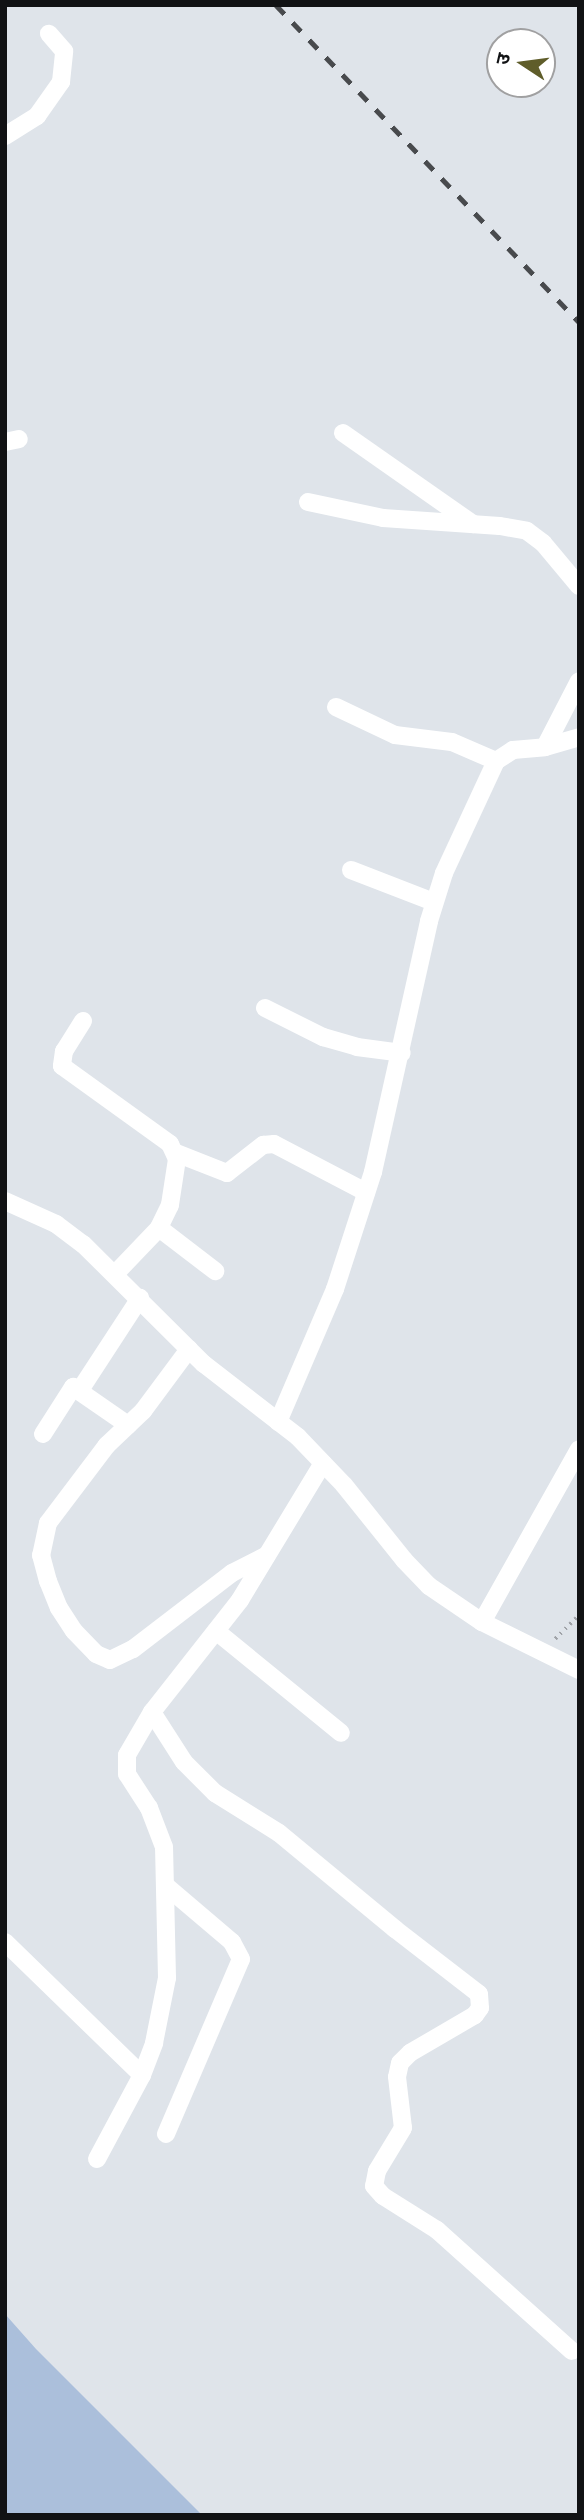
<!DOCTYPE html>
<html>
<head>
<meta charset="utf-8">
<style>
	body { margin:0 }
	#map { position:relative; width:584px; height:2520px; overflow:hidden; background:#dfe4ea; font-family:"PT Sans Narrow","Noto Sans Devanagari",sans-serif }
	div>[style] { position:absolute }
	.green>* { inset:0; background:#abbfdb }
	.path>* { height:3.5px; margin-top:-1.75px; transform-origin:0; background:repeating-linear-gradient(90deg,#a0a3a8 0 2px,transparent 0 7px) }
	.minor>* { height:18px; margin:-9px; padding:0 9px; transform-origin:9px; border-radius:9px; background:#fff }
	.rail>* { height:5px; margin-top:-2.5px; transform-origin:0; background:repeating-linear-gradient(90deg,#484a4d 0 12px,transparent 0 24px) }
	span { translate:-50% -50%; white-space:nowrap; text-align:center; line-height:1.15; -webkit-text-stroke:7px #fff; paint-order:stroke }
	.frame { position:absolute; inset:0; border:7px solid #111214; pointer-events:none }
	.north { position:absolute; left:486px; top:28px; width:70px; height:70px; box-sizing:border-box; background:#fff; border:2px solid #a0a0a1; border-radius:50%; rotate:283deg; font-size:19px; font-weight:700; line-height:28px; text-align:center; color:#111214 }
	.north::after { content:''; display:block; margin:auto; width:24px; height:32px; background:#5f5d2a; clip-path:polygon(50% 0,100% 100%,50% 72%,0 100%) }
</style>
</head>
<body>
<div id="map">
	<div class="green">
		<i style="clip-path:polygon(5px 2314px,36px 2349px,202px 2515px,5px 2515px)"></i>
	</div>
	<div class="path">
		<i style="left:555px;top:1639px;width:34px;rotate:-45deg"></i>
	</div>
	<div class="minor">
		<i style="left:5px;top:136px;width:38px;rotate:-32deg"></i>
		<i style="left:37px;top:116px;width:42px;rotate:-54.8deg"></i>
		<i style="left:61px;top:82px;width:31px;rotate:-84deg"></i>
		<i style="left:64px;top:51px;width:23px;rotate:-131deg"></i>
		<i style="left:343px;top:433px;width:159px;rotate:35deg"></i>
		<i style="left:5px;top:442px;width:14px;rotate:-12deg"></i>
		<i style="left:308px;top:502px;width:77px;rotate:12deg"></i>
		<i style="left:383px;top:518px;width:117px;rotate:3.9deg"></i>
		<i style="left:500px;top:526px;width:27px;rotate:10deg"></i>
		<i style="left:527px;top:531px;width:20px;rotate:37deg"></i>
		<i style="left:543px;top:543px;width:56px;rotate:50.1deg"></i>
		<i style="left:336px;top:707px;width:65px;rotate:25.4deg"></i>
		<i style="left:395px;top:735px;width:57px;rotate:7deg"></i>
		<i style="left:452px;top:742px;width:48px;rotate:23.4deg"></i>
		<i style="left:545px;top:747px;width:74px;rotate:-62.7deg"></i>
		<i style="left:351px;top:870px;width:89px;rotate:21.1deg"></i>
		<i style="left:265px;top:1008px;width:65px;rotate:26.6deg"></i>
		<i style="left:323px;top:1037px;width:35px;rotate:16deg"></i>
		<i style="left:357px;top:1047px;width:45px;rotate:7.6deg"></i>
		<i style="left:83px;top:1021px;width:36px;rotate:122deg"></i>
		<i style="left:64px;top:1051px;width:15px;rotate:98deg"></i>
		<i style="left:62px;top:1066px;width:133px;rotate:35.8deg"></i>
		<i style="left:170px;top:1144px;width:17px;rotate:65deg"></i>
		<i style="left:177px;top:1159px;width:47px;rotate:98.7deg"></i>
		<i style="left:170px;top:1205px;width:25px;rotate:116deg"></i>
		<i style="left:159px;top:1228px;width:64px;rotate:133.7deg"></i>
		<i style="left:176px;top:1153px;width:55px;rotate:21.4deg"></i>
		<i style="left:227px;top:1173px;width:46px;rotate:-37.9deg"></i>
		<i style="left:263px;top:1145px;width:11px;rotate:-5deg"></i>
		<i style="left:274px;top:1144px;width:104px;rotate:27.6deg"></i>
		<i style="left:5px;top:1201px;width:56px;rotate:24.3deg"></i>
		<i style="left:56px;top:1224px;width:34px;rotate:37deg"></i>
		<i style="left:83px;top:1244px;width:170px;rotate:44.8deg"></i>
		<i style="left:204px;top:1364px;width:119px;rotate:37.8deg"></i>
		<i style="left:298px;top:1437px;width:66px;rotate:46.2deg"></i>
		<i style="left:344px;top:1485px;width:96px;rotate:51.3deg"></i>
		<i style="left:404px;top:1560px;width:36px;rotate:46deg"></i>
		<i style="left:429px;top:1586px;width:64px;rotate:34.2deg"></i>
		<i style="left:482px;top:1622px;width:108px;rotate:26.3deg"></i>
		<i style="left:159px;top:1228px;width:71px;rotate:37.5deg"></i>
		<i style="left:189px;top:1349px;width:77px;rotate:126.6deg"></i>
		<i style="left:143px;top:1411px;width:50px;rotate:136.6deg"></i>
		<i style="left:107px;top:1445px;width:98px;rotate:127.1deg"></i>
		<i style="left:48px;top:1523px;width:33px;rotate:102deg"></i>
		<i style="left:41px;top:1555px;width:27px;rotate:75deg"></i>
		<i style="left:48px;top:1581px;width:29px;rotate:68deg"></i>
		<i style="left:59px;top:1608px;width:27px;rotate:57deg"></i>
		<i style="left:74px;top:1631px;width:32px;rotate:46deg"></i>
		<i style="left:96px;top:1654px;width:15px;rotate:23deg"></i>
		<i style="left:110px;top:1660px;width:25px;rotate:-26deg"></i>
		<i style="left:133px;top:1649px;width:125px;rotate:-37.5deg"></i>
		<i style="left:232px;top:1573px;width:39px;rotate:-27deg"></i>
		<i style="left:80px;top:1390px;width:110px;rotate:-56.9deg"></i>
		<i style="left:278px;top:1422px;width:145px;rotate:-66.8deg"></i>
		<i style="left:335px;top:1289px;width:123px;rotate:-72deg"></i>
		<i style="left:373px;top:1172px;width:257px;rotate:-77.4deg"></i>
		<i style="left:429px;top:921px;width:50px;rotate:-72.6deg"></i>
		<i style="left:444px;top:873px;width:123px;rotate:-65.1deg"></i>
		<i style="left:496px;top:761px;width:20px;rotate:-33deg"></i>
		<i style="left:513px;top:750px;width:32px;rotate:-5deg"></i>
		<i style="left:545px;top:747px;width:35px;rotate:-16deg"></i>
		<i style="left:43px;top:1434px;width:56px;rotate:-57.4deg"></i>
		<i style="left:73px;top:1387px;width:67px;rotate:34.6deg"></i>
		<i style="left:482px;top:1622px;width:198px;rotate:-60.7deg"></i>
		<i style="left:216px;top:1631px;width:161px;rotate:39.2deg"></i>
		<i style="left:152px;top:1712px;width:59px;rotate:57.4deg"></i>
		<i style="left:184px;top:1762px;width:44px;rotate:45deg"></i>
		<i style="left:215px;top:1793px;width:75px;rotate:32deg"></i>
		<i style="left:279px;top:1833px;width:151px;rotate:39.6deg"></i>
		<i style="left:395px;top:1929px;width:106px;rotate:37.7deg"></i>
		<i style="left:479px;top:1994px;width:14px;rotate:86deg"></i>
		<i style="left:480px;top:2008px;width:9px;rotate:126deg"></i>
		<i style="left:475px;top:2015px;width:75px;rotate:149.7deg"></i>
		<i style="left:410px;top:2053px;width:14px;rotate:135deg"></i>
		<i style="left:400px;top:2063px;width:14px;rotate:102deg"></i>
		<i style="left:397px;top:2077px;width:51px;rotate:83.3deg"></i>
		<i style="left:403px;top:2128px;width:50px;rotate:121.2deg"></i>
		<i style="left:377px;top:2171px;width:15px;rotate:101deg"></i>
		<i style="left:374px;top:2186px;width:13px;rotate:48deg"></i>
		<i style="left:383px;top:2196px;width:64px;rotate:32.2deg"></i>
		<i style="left:437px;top:2230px;width:181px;rotate:41.9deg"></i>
		<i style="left:5px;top:1942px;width:191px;rotate:44.2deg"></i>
		<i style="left:166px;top:2134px;width:190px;rotate:-66.8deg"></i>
		<i style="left:241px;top:1959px;width:19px;rotate:-118deg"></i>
		<i style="left:232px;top:1942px;width:87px;rotate:-139.7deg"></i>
		<i style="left:97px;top:2159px;width:95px;rotate:-61.8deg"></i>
		<i style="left:142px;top:2075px;width:34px;rotate:-69deg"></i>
		<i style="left:154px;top:2043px;width:66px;rotate:-78.7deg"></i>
		<i style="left:167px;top:1978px;width:131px;rotate:-91.3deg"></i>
		<i style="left:164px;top:1847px;width:42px;rotate:-111deg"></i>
		<i style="left:149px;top:1808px;width:40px;rotate:-122.9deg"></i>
		<i style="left:127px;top:1774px;width:19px;rotate:-90deg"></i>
		<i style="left:127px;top:1755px;width:50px;rotate:-59.8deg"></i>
		<i style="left:152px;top:1712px;width:142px;rotate:-51.8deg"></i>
		<i style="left:240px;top:1600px;width:160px;rotate:-58.8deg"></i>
	</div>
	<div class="rail">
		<i style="left:276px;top:5px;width:439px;rotate:46.3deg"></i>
	</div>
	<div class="frame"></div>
	<div class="north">उ</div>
</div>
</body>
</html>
